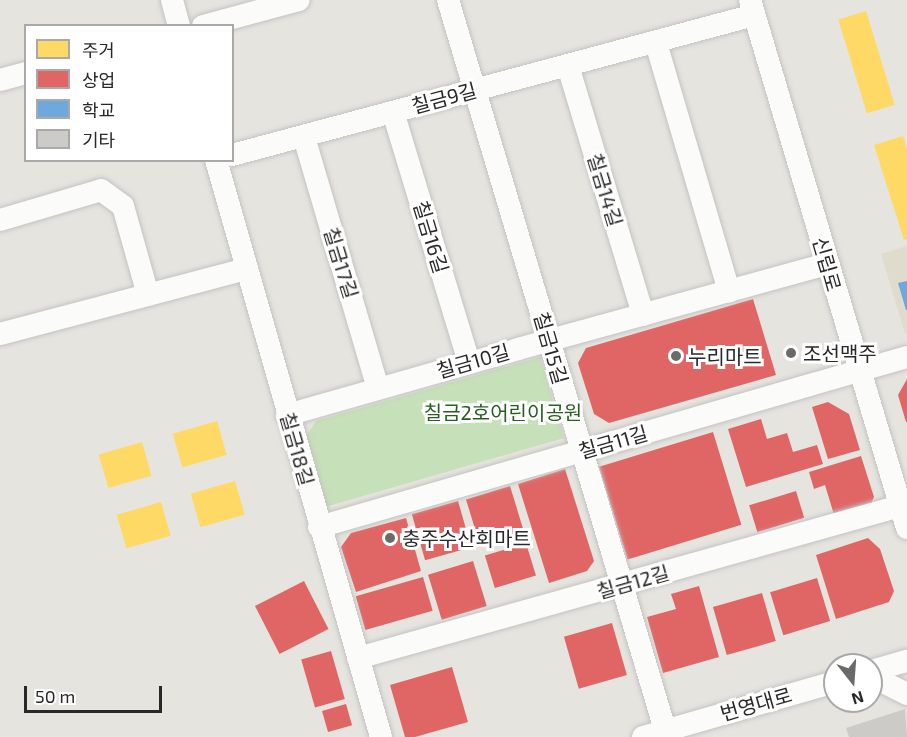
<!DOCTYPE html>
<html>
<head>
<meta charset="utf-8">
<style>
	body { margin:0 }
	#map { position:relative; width:907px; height:737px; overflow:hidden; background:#e6e4de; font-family:"Exo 2","Noto Sans KR",sans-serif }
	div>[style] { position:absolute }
	.education>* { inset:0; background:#e0dccd }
	.green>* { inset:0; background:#c6e0b9 }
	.homes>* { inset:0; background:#ffd966; transform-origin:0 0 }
	.shops>* { inset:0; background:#e06666; transform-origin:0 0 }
	.schools>* { inset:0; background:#6fa8dc }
	.building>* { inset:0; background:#cdcbc7 }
	.roads { filter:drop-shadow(0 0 2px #c4c3c3) drop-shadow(0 0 2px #c4c3c3) }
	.minor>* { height:22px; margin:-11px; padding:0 11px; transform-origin:11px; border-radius:11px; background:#fbfbfa }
	.dots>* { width:16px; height:16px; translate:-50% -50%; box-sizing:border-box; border:3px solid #fff; border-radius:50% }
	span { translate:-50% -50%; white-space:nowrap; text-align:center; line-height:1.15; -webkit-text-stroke:6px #fff; paint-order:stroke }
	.street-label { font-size:20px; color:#282828 }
	.poi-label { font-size:20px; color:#282828 }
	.left { translate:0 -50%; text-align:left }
	.park-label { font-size:20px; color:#265f1f }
	.legend { position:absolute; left:24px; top:24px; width:210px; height:138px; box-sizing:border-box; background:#fff; border:2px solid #a9a9a9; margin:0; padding:8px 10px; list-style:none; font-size:18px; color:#282828 }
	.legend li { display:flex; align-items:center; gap:12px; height:30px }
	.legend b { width:30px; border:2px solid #a9a9a9 }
	.north { position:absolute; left:823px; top:653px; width:60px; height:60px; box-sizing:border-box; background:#fff; border:2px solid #a9a9a9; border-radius:50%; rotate:163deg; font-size:16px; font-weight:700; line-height:24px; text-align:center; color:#282828 }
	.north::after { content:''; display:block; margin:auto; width:21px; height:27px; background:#6a6a68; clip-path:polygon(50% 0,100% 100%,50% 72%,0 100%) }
	.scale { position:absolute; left:24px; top:686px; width:138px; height:27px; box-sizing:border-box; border:3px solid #282828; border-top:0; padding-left:8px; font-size:18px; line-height:21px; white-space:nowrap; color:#282828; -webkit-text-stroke:4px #fff; paint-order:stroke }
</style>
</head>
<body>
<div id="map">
	<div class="education">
		<i style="clip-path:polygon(907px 246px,907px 334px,905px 334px,881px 254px)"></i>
	</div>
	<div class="green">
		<i style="clip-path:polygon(540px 357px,564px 438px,325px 507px,305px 438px,316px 421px)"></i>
	</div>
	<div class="homes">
		<i style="left:866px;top:11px;width:98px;height:29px;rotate:73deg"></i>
		<i style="clip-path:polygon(903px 136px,907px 149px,907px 239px,904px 240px,874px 145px)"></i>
		<i style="left:217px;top:421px;width:35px;height:46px;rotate:74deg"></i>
		<i style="left:142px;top:442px;width:35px;height:45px;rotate:74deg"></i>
		<i style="left:235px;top:481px;width:35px;height:46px;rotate:74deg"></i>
		<i style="left:161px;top:502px;width:35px;height:46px;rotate:74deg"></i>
	</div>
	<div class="shops">
		<i style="clip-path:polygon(753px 299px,776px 375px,609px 423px,594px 414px,578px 363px,586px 348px)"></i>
		<i style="clip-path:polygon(907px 379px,907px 422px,906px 422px,898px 395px)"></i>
		<i style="clip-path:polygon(828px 402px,849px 414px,860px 450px,828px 459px,812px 407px)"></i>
		<i style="clip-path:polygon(761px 419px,767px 439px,787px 433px,793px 452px,817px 445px,823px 464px,746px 487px,728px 429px)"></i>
		<i style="left:713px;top:432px;width:97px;height:119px;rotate:73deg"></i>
		<i style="clip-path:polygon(861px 456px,874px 497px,869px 508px,835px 518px,825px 485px,814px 489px,809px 472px)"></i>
		<i style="clip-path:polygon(565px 469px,594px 561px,587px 571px,549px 583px,518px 484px)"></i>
		<i style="left:510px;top:486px;width:47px;height:46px;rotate:73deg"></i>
		<i style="left:796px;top:491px;width:28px;height:49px;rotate:73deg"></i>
		<i style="left:458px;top:501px;width:48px;height:48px;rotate:74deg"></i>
		<i style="clip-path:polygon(406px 518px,421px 571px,356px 592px,341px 547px,351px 533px)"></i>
		<i style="clip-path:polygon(868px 538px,880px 549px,894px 591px,889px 602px,836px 619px,816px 555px)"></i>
		<i style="left:526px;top:543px;width:34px;height:43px;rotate:73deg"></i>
		<i style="left:473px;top:561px;width:47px;height:47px;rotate:73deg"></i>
		<i style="left:423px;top:577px;width:35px;height:70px;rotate:74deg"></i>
		<i style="left:817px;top:578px;width:45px;height:49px;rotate:73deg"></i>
		<i style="left:304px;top:581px;width:54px;height:55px;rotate:63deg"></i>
		<i style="clip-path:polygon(699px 586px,719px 657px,663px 673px,647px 617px,676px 609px,671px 594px)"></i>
		<i style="left:762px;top:593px;width:50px;height:51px;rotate:74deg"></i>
		<i style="left:612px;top:623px;width:54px;height:50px;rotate:74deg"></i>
		<i style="left:331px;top:651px;width:50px;height:31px;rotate:74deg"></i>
		<i style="clip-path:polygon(452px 667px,468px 722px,415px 737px,405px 737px,390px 685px)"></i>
		<i style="left:346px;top:704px;width:22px;height:25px;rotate:74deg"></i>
	</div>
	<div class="schools">
		<i style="clip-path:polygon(907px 281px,907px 310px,906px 310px,898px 283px)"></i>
	</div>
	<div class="building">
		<i style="clip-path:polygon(905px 709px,907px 737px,849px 737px,846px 728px)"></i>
	</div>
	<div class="roads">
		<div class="minor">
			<i style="left:172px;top:0;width:27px;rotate:75deg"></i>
			<i style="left:448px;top:0;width:762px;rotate:73.44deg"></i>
			<i style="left:750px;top:0;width:551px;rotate:73.44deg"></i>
			<i style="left:203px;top:26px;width:99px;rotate:-15.2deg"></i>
			<i style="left:656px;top:43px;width:259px;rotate:73.6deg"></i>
			<i style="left:568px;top:66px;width:260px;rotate:73.2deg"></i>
			<i style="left:0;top:80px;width:27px;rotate:-15deg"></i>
			<i style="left:393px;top:112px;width:261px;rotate:73.1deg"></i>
			<i style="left:304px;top:137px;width:262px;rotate:73.6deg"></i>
			<i style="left:232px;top:155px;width:540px;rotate:-15.01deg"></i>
			<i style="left:216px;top:160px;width:600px;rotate:74.04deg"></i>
			<i style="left:0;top:220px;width:105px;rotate:-16.5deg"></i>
			<i style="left:101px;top:190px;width:27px;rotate:36deg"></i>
			<i style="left:123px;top:206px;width:92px;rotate:74.3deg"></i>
			<i style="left:0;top:334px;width:254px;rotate:-14.8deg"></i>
			<i style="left:287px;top:415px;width:240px;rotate:-15.9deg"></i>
			<i style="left:518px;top:349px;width:320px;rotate:-15.4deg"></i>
			<i style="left:319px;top:527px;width:612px;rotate:-16.13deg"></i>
			<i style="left:358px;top:658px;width:570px;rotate:-15.67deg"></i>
			<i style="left:871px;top:671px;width:37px;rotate:-16deg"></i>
			<i style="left:871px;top:676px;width:40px;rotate:26.6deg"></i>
			<i style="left:643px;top:737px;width:200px;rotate:-16deg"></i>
		</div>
	</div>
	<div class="dots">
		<i style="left:791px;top:353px;background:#6a6a68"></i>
		<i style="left:676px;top:356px;background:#6a6a68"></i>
		<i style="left:390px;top:538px;background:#6a6a68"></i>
	</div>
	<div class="street-label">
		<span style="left:444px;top:98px;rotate:-15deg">칠금9길</span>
		<span style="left:605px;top:190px;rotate:73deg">칠금14길</span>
		<span style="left:431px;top:237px;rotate:73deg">칠금16길</span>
		<span style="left:341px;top:263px;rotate:73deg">칠금17길</span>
		<span style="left:827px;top:264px;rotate:74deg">신립로</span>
		<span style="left:551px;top:348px;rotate:74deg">칠금15길</span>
		<span style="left:473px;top:361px;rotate:-16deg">칠금10길</span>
		<span style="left:613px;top:442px;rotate:-16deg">칠금11길</span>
		<span style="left:297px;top:449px;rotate:74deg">칠금18길</span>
		<span style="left:633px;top:582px;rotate:-16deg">칠금12길</span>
		<span style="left:756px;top:704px;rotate:-16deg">번영대로</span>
	</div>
	<div class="poi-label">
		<span class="left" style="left:803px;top:353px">조선맥주</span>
		<span class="left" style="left:688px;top:356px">누리마트</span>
		<span class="left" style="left:402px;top:538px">충주수산회마트</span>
	</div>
	<div class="park-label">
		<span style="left:503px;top:412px">칠금2호어린이공원</span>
	</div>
	<ul class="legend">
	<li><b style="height:16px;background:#ffd966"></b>주거</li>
	<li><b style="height:16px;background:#e06666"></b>상업</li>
	<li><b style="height:16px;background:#6fa8dc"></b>학교</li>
	<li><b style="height:16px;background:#cdcbc7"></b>기타</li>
	</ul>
	<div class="north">N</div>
	<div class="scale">50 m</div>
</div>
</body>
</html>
